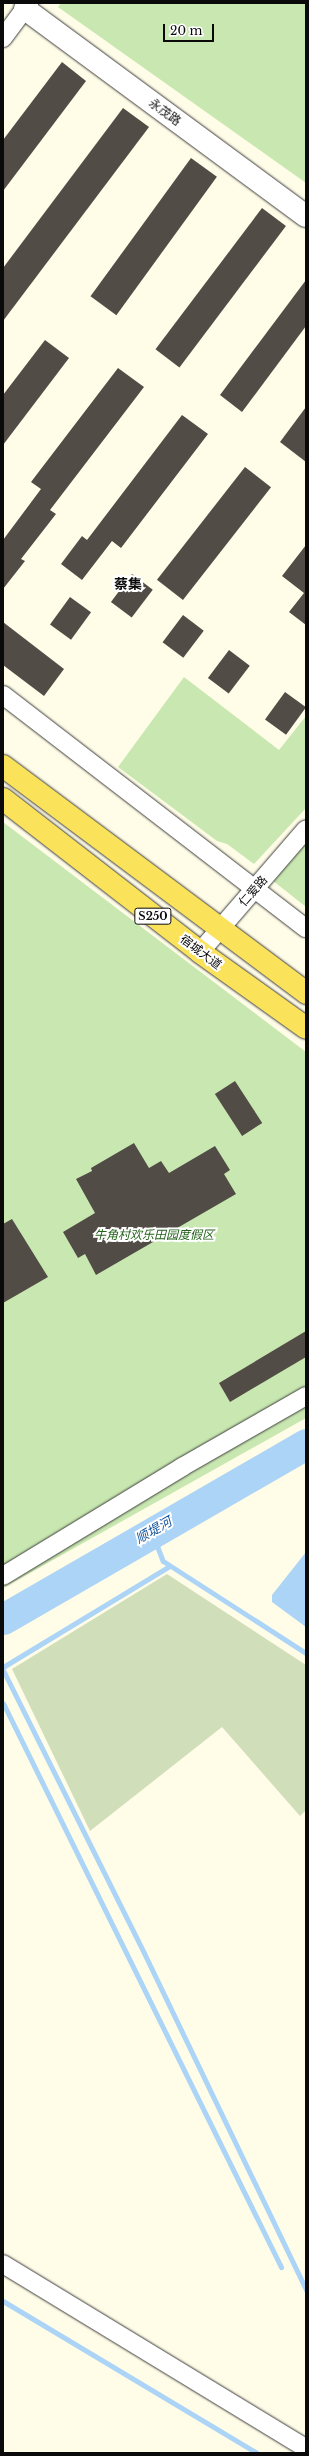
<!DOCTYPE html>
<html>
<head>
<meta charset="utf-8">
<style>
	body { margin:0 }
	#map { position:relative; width:309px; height:2456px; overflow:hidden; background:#fffce7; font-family:"Libre Baskerville","Noto Sans SC",serif }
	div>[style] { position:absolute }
	.green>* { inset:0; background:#c9e8b1 }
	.cemetery>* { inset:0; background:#d0dfba }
	.water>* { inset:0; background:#abd4f7 }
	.stream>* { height:5px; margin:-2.5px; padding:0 2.5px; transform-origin:2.5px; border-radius:2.5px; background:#abd4f7 }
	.river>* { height:31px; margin:-15.5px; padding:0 15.5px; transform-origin:15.5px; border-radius:15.5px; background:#abd4f7 }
	.building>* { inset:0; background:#524c46; transform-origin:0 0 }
	.roads { filter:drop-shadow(0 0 1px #3d3d3d) drop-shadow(0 0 1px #3d3d3d) }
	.minor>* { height:18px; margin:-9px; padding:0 9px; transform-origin:9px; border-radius:9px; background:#fff }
	.tertiary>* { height:22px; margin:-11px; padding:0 11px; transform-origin:11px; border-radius:11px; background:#fff }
	.primary>* { height:22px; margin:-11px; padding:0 11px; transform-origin:11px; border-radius:11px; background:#fbe25b }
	span { translate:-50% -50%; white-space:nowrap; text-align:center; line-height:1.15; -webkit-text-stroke:4px #fff; paint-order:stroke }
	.shield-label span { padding:1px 3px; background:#fff; border:1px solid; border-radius:3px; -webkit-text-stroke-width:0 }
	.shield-label { font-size:11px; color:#0a0a0a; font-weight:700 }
	.street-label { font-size:12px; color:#0a0a0a }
	.park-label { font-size:12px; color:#23611b; font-style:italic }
	.water-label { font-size:13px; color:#13549b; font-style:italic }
	.quarter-label { font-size:14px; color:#0a0a0a; font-weight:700 }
	.frame { position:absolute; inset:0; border:4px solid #0a0a0a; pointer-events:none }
	.scale { position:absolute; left:163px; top:24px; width:51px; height:18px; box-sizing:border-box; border:2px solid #0a0a0a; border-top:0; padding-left:5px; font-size:12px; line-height:14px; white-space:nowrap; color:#0a0a0a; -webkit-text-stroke:3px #fff; paint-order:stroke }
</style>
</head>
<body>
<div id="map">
	<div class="green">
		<i style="clip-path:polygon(61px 3px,306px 3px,306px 183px,58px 7px)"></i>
		<i style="clip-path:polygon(184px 677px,279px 750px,306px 716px,306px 808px,254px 864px,227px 844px,217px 841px,118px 767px)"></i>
		<i style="clip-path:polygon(3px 822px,306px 1052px,306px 1418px,3px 1588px)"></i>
		<i style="clip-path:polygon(306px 841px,306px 907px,272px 880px)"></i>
	</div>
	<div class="cemetery">
		<i style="clip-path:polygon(167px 1574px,306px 1665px,306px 1810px,300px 1816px,222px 1727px,90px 1831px,12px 1669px)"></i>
	</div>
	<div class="water">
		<i style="clip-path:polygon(306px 1552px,306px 1627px,272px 1602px,272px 1595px)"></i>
	</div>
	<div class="stream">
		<i style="left:152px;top:1533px;width:30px;rotate:69deg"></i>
		<i style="left:163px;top:1561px;width:170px;rotate:32.8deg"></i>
		<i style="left:3px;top:1667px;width:195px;rotate:-31.2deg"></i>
		<i style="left:3px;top:1670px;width:316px;rotate:63.5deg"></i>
		<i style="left:144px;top:1953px;width:374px;rotate:64.3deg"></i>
		<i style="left:3px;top:1703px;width:629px;rotate:63.76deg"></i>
		<i style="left:3px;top:2301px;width:296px;rotate:30.9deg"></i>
	</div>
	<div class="river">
		<i style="left:3px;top:1619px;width:350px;rotate:-30deg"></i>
	</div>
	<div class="building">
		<i style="clip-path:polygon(62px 62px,86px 81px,3px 191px,3px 140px)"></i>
		<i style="clip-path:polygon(123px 108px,149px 127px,3px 321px,3px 268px)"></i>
		<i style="left:191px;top:158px;width:32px;height:171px;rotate:36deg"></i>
		<i style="left:262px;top:208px;width:30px;height:177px;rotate:37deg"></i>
		<i style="clip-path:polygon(306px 280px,306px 326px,242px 412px,220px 395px)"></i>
		<i style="clip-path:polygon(45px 340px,69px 358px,3px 445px,3px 395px)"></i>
		<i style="clip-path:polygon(118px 368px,144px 387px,50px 510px,56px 514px,21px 559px,25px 561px,3px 589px,3px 540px,41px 489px,31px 482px)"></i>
		<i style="clip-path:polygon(306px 407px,306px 462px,280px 442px)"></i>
		<i style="clip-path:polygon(182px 415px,208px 434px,121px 548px,112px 541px,82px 580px,61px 564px,82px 536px,87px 540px)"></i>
		<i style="left:245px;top:467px;width:33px;height:143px;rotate:38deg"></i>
		<i style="clip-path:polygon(306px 545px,306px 625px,289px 612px,304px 593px,282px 576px)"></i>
		<i style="left:132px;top:574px;width:26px;height:35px;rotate:37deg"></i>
		<i style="left:70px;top:597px;width:26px;height:34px;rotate:36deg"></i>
		<i style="left:183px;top:615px;width:26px;height:34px;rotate:37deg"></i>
		<i style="clip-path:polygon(3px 622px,64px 669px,44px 696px,3px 665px)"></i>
		<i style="left:229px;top:650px;width:26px;height:35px;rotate:37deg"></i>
		<i style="left:285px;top:692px;width:26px;height:34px;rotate:36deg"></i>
		<i style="left:235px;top:1081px;width:50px;height:24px;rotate:57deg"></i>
		<i style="clip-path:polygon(134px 1143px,149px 1168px,161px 1161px,169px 1173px,215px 1146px,230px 1170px,224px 1174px,236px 1194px,96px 1275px,85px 1254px,78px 1258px,63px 1232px,95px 1213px,76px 1179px,92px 1171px,91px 1168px)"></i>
		<i style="clip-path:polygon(12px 1219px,48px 1277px,3px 1303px,3px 1224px)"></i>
		<i style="clip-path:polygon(306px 1331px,306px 1357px,230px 1402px,219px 1383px)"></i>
	</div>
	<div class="roads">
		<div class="minor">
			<i style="left:3px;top:38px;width:44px;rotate:-53.4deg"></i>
			<i style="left:3px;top:695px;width:382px;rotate:37.6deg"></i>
			<i style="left:200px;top:952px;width:162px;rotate:-49.2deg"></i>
			<i style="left:3px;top:1576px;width:210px;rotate:-31.3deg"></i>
			<i style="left:182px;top:1467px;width:143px;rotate:-29.8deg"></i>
			<i style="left:3px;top:2264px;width:354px;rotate:31.3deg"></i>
		</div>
		<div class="tertiary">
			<i style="left:25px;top:9px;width:349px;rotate:36.4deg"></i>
		</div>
		<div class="primary">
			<i style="left:3px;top:766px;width:379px;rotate:36.8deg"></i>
			<i style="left:3px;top:799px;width:249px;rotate:37.8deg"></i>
			<i style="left:200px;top:952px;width:130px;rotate:35.6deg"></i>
		</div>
	</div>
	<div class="shield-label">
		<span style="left:153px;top:916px">S250</span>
	</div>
	<div class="street-label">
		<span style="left:165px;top:112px;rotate:36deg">永茂路</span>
		<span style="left:253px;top:891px;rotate:-49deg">仁爱路</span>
		<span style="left:201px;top:952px;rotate:37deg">宿城大道</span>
	</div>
	<div class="park-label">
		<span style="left:154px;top:1235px">牛角村欢乐田园度假区</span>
	</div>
	<div class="water-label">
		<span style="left:154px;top:1531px;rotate:-30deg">顺堤河</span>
	</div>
	<div class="quarter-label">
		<span style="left:128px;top:584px">蔡集</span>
	</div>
	<div class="frame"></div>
	<div class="scale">20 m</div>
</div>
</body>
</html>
